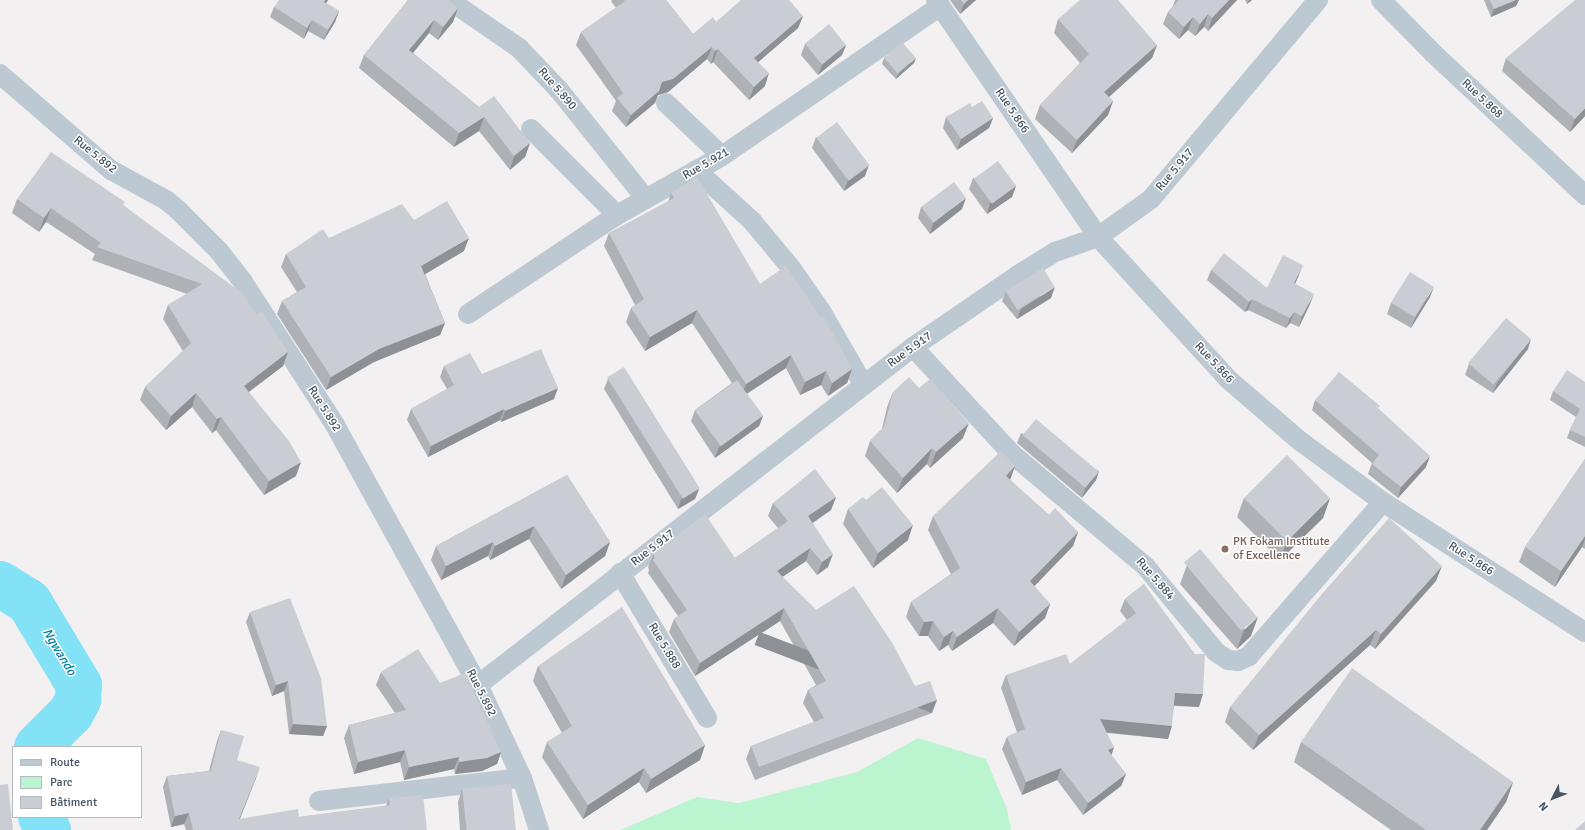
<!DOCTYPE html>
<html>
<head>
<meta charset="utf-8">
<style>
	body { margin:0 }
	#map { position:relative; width:1585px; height:830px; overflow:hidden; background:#f3f0f1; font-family:Signika,sans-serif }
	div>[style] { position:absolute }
	.green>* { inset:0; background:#bbf5d0 }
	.river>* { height:46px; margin:-23px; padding:0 23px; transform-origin:23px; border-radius:23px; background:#84e2f6 }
	.minor>* { height:20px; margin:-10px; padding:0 10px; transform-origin:10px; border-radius:10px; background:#bdc9d2 }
	.wall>* { inset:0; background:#aeb1b6 }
	.shaded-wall>* { inset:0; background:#8d9094; transform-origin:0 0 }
	.building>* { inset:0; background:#caced4; transform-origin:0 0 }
	.dots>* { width:11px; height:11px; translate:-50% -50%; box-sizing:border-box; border:2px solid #fff; border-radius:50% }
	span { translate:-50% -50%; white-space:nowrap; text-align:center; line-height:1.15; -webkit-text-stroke:3px #fff; paint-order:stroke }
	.street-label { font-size:12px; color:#465561 }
	.education-label { font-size:12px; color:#785e54 }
	.left { translate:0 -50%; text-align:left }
	.water-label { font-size:13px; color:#037e98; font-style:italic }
	.legend { position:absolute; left:12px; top:746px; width:130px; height:72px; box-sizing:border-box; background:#fff; border:1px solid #b5bbc0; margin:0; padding:5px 7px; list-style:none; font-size:12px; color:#465561 }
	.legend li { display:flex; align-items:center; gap:8px; height:20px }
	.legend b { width:20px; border:1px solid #b5bbc0 }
	.north { position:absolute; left:1533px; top:778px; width:40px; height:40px; -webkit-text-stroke:3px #fff; paint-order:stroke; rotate:228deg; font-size:11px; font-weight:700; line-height:16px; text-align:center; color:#465561 }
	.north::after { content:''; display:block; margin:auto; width:14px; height:18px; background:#465561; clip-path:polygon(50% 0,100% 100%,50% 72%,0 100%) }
</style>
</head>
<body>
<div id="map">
	<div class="green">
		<i style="clip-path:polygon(918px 738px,986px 759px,1007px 809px,1011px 830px,620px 830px,697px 797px,739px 803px,857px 772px)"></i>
	</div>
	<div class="river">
		<i style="left:0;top:584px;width:34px;rotate:32deg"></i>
		<i style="left:29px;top:602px;width:97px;rotate:58.9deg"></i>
		<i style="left:79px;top:685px;width:15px;rotate:94deg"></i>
		<i style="left:78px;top:700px;width:15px;rotate:118deg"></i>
		<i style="left:71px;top:713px;width:48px;rotate:135deg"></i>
		<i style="left:41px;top:817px;width:15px;rotate:62deg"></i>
	</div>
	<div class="minor">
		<i style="left:449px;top:0;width:85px;rotate:34.4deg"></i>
		<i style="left:519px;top:48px;width:58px;rotate:46.4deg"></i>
		<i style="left:559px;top:90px;width:139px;rotate:51.4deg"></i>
		<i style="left:936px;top:0;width:287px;rotate:55.6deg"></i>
		<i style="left:1098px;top:237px;width:194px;rotate:47.5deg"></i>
		<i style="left:1229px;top:380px;width:94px;rotate:40.7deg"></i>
		<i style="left:1300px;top:441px;width:103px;rotate:36.3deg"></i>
		<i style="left:1383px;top:502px;width:240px;rotate:32.8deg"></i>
		<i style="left:1381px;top:0;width:74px;rotate:45.5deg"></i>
		<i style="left:1433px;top:53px;width:208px;rotate:43.1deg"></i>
		<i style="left:0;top:74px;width:147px;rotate:40.9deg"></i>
		<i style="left:111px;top:170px;width:63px;rotate:28.6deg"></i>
		<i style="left:166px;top:200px;width:16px;rotate:40deg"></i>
		<i style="left:178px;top:210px;width:58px;rotate:45deg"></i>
		<i style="left:219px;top:251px;width:39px;rotate:52deg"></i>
		<i style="left:243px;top:282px;width:170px;rotate:57.2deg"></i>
		<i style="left:335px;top:425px;width:297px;rotate:61.2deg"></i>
		<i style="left:478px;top:685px;width:103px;rotate:64.7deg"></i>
		<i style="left:522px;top:778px;width:55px;rotate:71.9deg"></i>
		<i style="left:666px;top:103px;width:77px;rotate:43.4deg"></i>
		<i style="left:531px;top:129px;width:122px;rotate:45deg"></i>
		<i style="left:696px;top:170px;width:76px;rotate:42.3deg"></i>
		<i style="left:752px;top:221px;width:61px;rotate:50.3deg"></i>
		<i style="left:791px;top:268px;width:52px;rotate:55.1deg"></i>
		<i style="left:821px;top:311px;width:84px;rotate:60.1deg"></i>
		<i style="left:468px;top:314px;width:179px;rotate:-33.6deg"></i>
		<i style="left:617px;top:215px;width:120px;rotate:-29.3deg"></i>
		<i style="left:722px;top:156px;width:265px;rotate:-34.5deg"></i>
		<i style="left:913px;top:347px;width:146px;rotate:47.2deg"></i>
		<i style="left:1012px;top:454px;width:175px;rotate:40.1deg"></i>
		<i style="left:1146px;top:567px;width:110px;rotate:50.5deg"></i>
		<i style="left:1216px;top:652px;width:14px;rotate:34deg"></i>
		<i style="left:1228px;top:660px;width:10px;rotate:6deg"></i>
		<i style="left:1238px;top:661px;width:12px;rotate:-24deg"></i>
		<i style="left:1249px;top:656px;width:204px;rotate:-49deg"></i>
		<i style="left:620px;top:573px;width:169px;rotate:59deg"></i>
		<i style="left:478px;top:685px;width:551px;rotate:-37.85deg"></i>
		<i style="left:913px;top:347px;width:127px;rotate:-34.4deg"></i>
		<i style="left:1018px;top:275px;width:44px;rotate:-31.9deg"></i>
		<i style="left:1055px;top:252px;width:46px;rotate:-19.2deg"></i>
		<i style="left:1098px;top:237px;width:65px;rotate:-35.6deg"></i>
		<i style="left:1151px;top:199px;width:260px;rotate:-50deg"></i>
		<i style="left:319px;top:801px;width:204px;rotate:-6.5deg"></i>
	</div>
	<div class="wall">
		<i style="clip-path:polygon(328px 0,326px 3px,339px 11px,335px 22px,324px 40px,308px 31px,304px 39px,270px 17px,274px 7px)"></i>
		<i style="clip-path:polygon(408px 0,458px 8px,453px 22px,438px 40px,429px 33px,413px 53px,479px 107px,530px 143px,525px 157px,510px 170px,479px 131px,454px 147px,359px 68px,364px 55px)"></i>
		<i style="clip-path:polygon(612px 0,666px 0,693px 34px,716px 22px,803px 16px,798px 28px,758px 62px,765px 86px,749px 100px,713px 62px,711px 64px,707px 59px,668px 92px,658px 95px,655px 103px,626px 127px,612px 111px,616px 101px,576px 45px,581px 32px,616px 8px,611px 1px)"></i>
		<i style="clip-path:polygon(950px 0,976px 0,960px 14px)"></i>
		<i style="clip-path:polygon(1175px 0,1237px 0,1208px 31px,1204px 27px,1195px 36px,1188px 30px,1179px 39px,1163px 24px,1168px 12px,1173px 6px)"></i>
		<i style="clip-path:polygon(1245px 0,1252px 0,1247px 4px)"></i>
		<i style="clip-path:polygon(1484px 0,1519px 0,1516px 6px,1491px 17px)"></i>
		<i style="clip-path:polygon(1058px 19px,1157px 45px,1152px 58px,1109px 97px,1113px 101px,1108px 115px,1072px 153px,1035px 119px,1040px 105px,1080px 63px,1054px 33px)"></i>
		<i style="clip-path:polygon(805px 44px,846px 45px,842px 55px,818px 75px,801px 55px)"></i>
		<i style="clip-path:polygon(884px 58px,914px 63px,896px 79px,882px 64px)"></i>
		<i style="clip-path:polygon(1506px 58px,1585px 116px,1570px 132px,1502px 71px)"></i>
		<i style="clip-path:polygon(972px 107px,993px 118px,989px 128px,957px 150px,943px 128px,946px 117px)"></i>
		<i style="clip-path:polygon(816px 137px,865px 176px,844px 191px,812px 148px)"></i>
		<i style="clip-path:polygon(973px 178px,1016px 186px,1012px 197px,987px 214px,969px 189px)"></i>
		<i style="clip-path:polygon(671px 193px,760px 284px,852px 369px,847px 383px,828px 396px,821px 385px,800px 395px,786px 368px,747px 394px,763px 416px,759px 426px,715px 458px,691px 421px,695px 410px,732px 383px,692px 323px,645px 351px,626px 322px,631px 308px,635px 305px,604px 246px,609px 233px,668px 202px)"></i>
		<i style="clip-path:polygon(17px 199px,124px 206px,257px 315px,288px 352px,283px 366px,249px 392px,296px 476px,264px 495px,216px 430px,212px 433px,192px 407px,166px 430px,140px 400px,145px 387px,183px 351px,163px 319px,168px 305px,187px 294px,92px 260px,95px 254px,46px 222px,39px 232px,12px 213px)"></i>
		<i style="clip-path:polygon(921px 207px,962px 209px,930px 234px,918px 218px)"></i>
		<i style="clip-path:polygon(414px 220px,464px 251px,425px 274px,445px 323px,440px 335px,374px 362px,326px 390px,277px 314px,282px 301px,297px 292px,281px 267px,286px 254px,329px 238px)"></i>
		<i style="clip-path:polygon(1211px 270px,1267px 288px,1299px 275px,1295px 284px,1310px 304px,1299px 327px,1290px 323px,1286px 328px,1248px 310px,1245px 312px,1207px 280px)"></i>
		<i style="clip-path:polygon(1006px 291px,1051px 298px,1017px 319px,1002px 301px)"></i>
		<i style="clip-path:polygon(1430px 297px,1411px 328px,1387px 314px,1391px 303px)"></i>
		<i style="clip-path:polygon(1528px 349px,1493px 393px,1465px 375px,1469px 364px)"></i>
		<i style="clip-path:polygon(444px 366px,482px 374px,554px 399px,501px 422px,500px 420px,428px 457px,407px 420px,411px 409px,447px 389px,440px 377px)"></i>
		<i style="clip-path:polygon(608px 379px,699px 489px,695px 499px,678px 509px,604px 389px)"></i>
		<i style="clip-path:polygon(1585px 382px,1585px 447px,1567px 438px,1570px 430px,1576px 417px,1550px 400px,1553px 391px)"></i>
		<i style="clip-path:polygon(893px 392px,963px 438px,930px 468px,927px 464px,897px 493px,865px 456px,870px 441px,882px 429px,887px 407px)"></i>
		<i style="clip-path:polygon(1315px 400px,1426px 467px,1398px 498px,1368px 474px,1372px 463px,1312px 410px)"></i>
		<i style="clip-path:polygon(1021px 433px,1099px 471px,1096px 480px,1082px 498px,1017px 443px)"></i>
		<i style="clip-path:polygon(1585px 459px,1585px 549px,1582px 547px,1555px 587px,1519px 562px,1525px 547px)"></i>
		<i style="clip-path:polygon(1015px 466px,1010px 480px,1049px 515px,1078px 532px,1073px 546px,1034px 586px,1050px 604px,1045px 618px,1014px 646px,993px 623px,952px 651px,948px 645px,939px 651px,928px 636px,919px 636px,906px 617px,911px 602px,951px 574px,928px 530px,933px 516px)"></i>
		<i style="clip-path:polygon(567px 475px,610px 542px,605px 556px,561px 589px,529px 539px,490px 560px,488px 556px,441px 580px,431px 560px,436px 546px)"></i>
		<i style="clip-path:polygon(836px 497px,831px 510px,813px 523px,828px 567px,817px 575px,806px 561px,782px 577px,816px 610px,915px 686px,932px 713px,755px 780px,746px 759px,751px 746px,814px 722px,803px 703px,808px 690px,816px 685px,780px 621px,695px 676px,669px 632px,674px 619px,678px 616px,648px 573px,649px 570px,648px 567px,653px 554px,735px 558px,778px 528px,768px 516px,773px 503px)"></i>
		<i style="clip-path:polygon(1244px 498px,1330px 498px,1323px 518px,1280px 560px,1237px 517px)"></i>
		<i style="clip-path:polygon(866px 500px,908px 540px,873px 568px,843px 524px,848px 509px)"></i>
		<i style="clip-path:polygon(1187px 565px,1251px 636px,1237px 649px,1180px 584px)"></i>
		<i style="clip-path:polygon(1436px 581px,1375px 649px,1370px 645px,1253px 750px,1225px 722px,1230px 707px)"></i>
		<i style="clip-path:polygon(1144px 584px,1199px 707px,1174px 706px,1168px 739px,1107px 733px,1111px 755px,1126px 774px,1121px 786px,1083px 815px,1057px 780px,1022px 795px,1002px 749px,1007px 737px,1017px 732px,1001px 688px,1006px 675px,1070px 664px,1127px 620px,1120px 611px,1125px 599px)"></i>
		<i style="clip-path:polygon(250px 612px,327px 726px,323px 736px,289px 734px,284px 691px,272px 696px,246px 622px)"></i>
		<i style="clip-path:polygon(538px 666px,705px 745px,700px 760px,646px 793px,639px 782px,583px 819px,542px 757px,547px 742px,562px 733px,533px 681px)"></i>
		<i style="clip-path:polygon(381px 672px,440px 683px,501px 752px,497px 764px,482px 771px,455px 774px,454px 769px,404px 780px,400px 762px,354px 774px,344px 738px,349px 725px,395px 713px,376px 685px)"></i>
		<i style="clip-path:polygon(221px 730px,237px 760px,256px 778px,240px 819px,299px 817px,386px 806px,389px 798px,427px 830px,186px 830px,184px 824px,171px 827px,163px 787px,167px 776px,209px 771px,217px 741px)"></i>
		<i style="clip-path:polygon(1301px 742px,1513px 782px,1506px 802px,1487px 830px,1391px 830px,1294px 762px)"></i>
		<i style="clip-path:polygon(462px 789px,516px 830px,460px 830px,458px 802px)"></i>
	</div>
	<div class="shaded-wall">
		<i style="clip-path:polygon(325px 0,328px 0,320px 13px,324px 2px)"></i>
		<i style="clip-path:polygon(968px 0,976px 0,960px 14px,964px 4px)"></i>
		<i style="clip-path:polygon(1229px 0,1237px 0,1208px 31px,1212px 18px)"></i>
		<i style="clip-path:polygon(1249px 0,1252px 0,1247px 4px)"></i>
		<i style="clip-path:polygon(1516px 0,1519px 0,1516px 6px,1491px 17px,1494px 9px)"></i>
		<i style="clip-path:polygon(458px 8px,453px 22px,438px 40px,443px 27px)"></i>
		<i style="clip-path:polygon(339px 11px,335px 22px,324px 40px,328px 30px)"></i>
		<i style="clip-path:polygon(1208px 14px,1204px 27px,1195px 36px,1200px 24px)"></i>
		<i style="clip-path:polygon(803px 16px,798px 28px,749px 70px,754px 58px)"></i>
		<i style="clip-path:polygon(1193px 17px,1188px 30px,1179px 39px,1184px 27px)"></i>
		<i style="clip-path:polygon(312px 20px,308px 31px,304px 39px,307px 28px)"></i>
		<i style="clip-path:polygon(434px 20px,429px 33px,404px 64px,409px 50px)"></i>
		<i style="clip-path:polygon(846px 45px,842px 55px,818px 75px,822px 65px)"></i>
		<i style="clip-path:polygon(1157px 45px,1152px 58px,1099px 106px,1104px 92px)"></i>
		<i style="clip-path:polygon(712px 47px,707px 59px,668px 92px,658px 95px,655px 103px,626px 127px,631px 115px,662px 82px)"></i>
		<i style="clip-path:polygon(718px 49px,713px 62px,711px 64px,715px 51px)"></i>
		<i style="clip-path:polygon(916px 58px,914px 63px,896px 79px,898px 74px)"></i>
		<i style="clip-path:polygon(769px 73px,765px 86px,749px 100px,754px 87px)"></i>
		<i style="clip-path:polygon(1113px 101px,1108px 115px,1072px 153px,1077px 140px)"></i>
		<i style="clip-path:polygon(1585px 108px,1585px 116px,1570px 132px,1575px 119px)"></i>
		<i style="clip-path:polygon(484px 117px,479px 131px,454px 147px,459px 133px)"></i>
		<i style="clip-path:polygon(993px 118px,989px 128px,957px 150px,961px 139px)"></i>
		<i style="clip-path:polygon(530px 143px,525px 157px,510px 170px,514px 156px)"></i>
		<i style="clip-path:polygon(869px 165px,865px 176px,844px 191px,848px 180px)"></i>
		<i style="clip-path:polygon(1016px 186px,1012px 197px,987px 214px,990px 203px)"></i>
		<i style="clip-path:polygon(966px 198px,962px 209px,930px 234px,933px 223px)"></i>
		<i style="clip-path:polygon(51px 208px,46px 222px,39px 232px,44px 218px)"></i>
		<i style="clip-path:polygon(469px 238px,464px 251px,417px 279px,421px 266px)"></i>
		<i style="clip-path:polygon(1303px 265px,1299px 275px,1290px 294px,1294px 283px)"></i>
		<i style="clip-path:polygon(1055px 287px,1051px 298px,1017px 319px,1021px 309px)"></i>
		<i style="clip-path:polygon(1434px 287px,1430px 297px,1411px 328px,1415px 318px)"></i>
		<i style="clip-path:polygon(1314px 294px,1310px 304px,1299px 327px,1302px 316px)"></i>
		<i style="clip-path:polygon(1252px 299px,1248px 310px,1245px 312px,1249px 302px)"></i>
		<i style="clip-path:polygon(697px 310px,692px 323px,645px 351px,650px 337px)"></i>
		<i style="clip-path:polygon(1294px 312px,1290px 323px,1286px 328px,1290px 318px)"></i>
		<i style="clip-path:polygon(445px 323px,440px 335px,374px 362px,326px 390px,331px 377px,379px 349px)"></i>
		<i style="clip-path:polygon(1531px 339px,1528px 349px,1493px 393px,1497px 383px)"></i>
		<i style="clip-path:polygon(288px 352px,283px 366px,239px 399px,244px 386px)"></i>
		<i style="clip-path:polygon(791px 355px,786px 368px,741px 397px,746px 384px)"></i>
		<i style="clip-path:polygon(852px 369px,847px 383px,828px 396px,832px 383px)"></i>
		<i style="clip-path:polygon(826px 371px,821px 385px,800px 395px,805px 382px)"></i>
		<i style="clip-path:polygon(558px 388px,554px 399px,501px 422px,505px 411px)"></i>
		<i style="clip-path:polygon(196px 393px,192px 407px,166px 430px,171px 416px)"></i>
		<i style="clip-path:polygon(504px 409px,500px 420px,428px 457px,431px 446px)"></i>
		<i style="clip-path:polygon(763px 416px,759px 426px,715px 458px,719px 447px)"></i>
		<i style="clip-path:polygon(221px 417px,216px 430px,212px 433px,217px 419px)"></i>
		<i style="clip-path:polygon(969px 423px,963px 438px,930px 468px,936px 452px)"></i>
		<i style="clip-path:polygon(932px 448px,927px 464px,897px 493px,903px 478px)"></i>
		<i style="clip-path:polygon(1430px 456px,1426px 467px,1398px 498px,1401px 487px)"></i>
		<i style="clip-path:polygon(301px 462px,296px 476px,264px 495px,269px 481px)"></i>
		<i style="clip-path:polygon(1015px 466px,1010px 480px,1006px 476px)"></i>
		<i style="clip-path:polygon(1099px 471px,1096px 480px,1082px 498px,1085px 488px)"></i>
		<i style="clip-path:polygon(699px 489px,695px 499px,678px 509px,681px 499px)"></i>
		<i style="clip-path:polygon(836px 497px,831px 510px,803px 529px,808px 516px)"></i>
		<i style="clip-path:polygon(1330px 498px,1323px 518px,1280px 560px,1287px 541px)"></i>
		<i style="clip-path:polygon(913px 525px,908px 540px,873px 568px,878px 553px)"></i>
		<i style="clip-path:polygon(534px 526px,529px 539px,490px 560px,495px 546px)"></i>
		<i style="clip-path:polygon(1078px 532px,1073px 546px,1025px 596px,1030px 581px)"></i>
		<i style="clip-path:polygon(1585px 536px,1585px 539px,1582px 547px,1555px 587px,1561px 571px)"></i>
		<i style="clip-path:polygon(493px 542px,488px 556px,441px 580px,446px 566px)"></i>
		<i style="clip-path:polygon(610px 542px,605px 556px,561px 589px,566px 575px)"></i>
		<i style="clip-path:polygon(810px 548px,806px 561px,772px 584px,777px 571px)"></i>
		<i style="clip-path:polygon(833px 554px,828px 567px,817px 575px,822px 562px)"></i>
		<i style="clip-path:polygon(1442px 566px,1436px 581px,1375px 649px,1381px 634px)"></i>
		<i style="clip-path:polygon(1050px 604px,1045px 618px,1014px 646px,1019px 632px)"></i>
		<i style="clip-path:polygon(784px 608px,780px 621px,695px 676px,700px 663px)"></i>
		<i style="clip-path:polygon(998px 608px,993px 623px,952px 651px,957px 637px)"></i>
		<i style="clip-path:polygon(1258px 617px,1251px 636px,1237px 649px,1244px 630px)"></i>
		<i style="clip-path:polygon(933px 621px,928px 636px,919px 636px,924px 622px)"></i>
		<i style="clip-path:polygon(1376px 630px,1370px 645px,1253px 750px,1259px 735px)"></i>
		<i style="clip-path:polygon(953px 631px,948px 645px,939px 651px,944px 637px)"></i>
		<i style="clip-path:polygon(288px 681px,284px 691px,272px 696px,276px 685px)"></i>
		<i style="clip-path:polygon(1175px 693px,1203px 694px,1199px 707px,1171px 705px)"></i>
		<i style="left:937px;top:700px;width:14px;height:190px;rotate:111deg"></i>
		<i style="clip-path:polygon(1100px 719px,1172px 726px,1168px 739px,1096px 731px)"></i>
		<i style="clip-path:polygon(293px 724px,327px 726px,323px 736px,289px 734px)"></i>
		<i style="clip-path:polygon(705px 745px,700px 760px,646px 793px,651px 779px)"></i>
		<i style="clip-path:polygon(1114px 747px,1110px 760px,1108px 750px)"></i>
		<i style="clip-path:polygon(405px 750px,400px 762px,354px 774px,358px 762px)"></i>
		<i style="clip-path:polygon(501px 752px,497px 764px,482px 771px,455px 774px,459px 762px)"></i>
		<i style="clip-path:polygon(459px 757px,454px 769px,404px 780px,409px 767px)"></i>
		<i style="clip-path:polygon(260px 767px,256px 778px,235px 830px,239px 819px)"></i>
		<i style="clip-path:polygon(644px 768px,639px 782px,583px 819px,588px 805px)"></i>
		<i style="clip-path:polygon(1061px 768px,1057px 780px,1022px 795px,1026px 782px)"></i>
		<i style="clip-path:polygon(1126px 774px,1121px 786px,1083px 815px,1088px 803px)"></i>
		<i style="clip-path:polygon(1513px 782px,1506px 802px,1487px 830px,1480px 830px)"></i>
		<i style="clip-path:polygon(189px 813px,184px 824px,171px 827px,175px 816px)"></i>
	</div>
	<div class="building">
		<i style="clip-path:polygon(279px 0,325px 0,324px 2px,339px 11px,328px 30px,312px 20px,307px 28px,274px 7px)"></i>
		<i style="clip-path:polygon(408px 0,448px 0,458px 8px,443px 27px,434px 20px,409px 50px,479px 107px,494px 96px,530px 143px,514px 156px,484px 117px,459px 133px,364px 55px)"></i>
		<i style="clip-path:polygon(624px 0,666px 0,693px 34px,713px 17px,716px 22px,741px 0,789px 0,803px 16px,754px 58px,769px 73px,754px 87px,718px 49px,715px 51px,712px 47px,673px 79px,662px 82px,659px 91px,631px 115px,617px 98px,623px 93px,581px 32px,625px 1px)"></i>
		<i style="clip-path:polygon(961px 0,968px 0,964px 4px)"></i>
		<i style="clip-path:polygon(1080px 0,1118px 0,1157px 45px,1104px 92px,1113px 101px,1077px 140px,1040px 105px,1089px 54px,1058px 19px)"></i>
		<i style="clip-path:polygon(1179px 0,1229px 0,1212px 18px,1208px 14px,1200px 24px,1193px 17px,1184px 27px,1168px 12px)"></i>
		<i style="clip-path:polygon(1490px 0,1516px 0,1494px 9px)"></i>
		<i style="clip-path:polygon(1575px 0,1585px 0,1585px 108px,1575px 119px,1506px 58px)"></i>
		<i style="left:829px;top:24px;width:27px;height:31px;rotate:51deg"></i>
		<i style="left:902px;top:42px;width:21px;height:24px;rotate:49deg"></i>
		<i style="clip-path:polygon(982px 101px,993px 118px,961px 139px,946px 117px,970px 103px,972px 107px)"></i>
		<i style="left:837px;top:122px;width:54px;height:26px;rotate:53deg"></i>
		<i style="clip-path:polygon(51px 152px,125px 202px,123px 205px,242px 293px,257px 315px,262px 312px,288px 352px,244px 386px,289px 441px,301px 462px,269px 481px,221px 417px,217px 419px,196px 393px,171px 416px,145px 387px,191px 343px,168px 305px,202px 284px,97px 247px,101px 243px,51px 208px,44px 218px,17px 199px)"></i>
		<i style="left:998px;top:161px;width:31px;height:30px;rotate:54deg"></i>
		<i style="clip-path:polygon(697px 177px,760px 284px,786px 266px,821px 318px,824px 317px,852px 369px,832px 383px,826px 371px,805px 382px,791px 355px,746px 384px,697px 310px,650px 337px,631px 308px,644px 299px,609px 233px,674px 198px,671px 193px)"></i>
		<i style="left:954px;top:182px;width:20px;height:41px;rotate:53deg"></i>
		<i style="clip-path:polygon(447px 201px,469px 238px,421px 266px,445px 323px,379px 349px,331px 377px,282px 301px,306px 287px,286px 254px,323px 229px,329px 238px,402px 204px,414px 220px)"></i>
		<i style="clip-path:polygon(1224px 253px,1267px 288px,1283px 255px,1303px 265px,1294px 283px,1314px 294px,1302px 316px,1294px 312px,1290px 318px,1252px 299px,1249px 302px,1211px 270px)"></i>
		<i style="left:1043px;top:268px;width:22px;height:44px;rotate:58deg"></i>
		<i style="left:1410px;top:272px;width:28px;height:36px;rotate:32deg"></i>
		<i style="left:1506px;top:318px;width:33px;height:59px;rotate:40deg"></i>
		<i style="clip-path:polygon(541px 349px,558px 388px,505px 411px,504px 409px,431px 446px,411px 409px,454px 385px,444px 366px,470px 353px,482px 374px)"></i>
		<i style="left:624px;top:367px;width:143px;height:20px;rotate:58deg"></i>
		<i style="clip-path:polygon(1567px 370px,1585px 382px,1585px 437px,1570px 430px,1580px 409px,1553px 391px)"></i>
		<i style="clip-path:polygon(1339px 372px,1380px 406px,1378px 408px,1430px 456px,1401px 487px,1372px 464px,1379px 455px,1315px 400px)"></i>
		<i style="clip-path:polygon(909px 377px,919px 388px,930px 379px,969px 423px,936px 452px,932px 448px,903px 478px,870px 441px,884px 427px,893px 392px)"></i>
		<i style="left:737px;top:380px;width:44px;height:52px;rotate:54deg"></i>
		<i style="left:1036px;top:419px;width:82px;height:21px;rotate:40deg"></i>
		<i style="clip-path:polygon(1001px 451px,1015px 466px,1006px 476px,1049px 515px,1055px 508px,1078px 532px,1030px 581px,1050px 604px,1019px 632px,998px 608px,957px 637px,953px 631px,944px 637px,933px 621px,924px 622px,911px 602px,960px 568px,933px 516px)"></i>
		<i style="left:1287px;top:455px;width:61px;height:61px;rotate:45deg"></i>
		<i style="clip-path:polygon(1585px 459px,1585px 536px,1561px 571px,1525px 547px)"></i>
		<i style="clip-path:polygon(815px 469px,836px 497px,808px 516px,833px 554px,822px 562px,810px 548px,777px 571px,816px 610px,854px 586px,893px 644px,915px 686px,930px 681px,937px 700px,759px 767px,751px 746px,824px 718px,808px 690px,826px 681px,784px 608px,700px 663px,674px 619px,687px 610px,653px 560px,655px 558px,653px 554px,705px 514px,735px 558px,788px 521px,773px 503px)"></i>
		<i style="clip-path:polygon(567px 475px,610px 542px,566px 575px,534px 526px,495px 546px,493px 542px,446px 566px,436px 546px)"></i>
		<i style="clip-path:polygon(882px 487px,913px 525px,878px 553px,848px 509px,863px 497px,866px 500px)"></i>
		<i style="clip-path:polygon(1389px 518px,1442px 566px,1381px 634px,1376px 630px,1259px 735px,1230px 707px,1321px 595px)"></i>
		<i style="left:1200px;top:549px;width:89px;height:21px;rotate:50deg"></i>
		<i style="clip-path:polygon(1144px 584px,1195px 654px,1205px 654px,1203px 694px,1175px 693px,1172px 726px,1100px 719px,1114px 747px,1108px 750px,1126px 774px,1088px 803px,1061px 768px,1026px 782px,1007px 737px,1025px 729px,1006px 675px,1066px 654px,1070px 664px,1136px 613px,1125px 599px)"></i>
		<i style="clip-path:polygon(290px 598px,321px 678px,327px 726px,293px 724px,288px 681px,276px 685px,250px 612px)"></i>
		<i style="clip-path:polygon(622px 607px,705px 745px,651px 779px,644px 768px,588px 805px,547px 742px,572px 726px,538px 666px)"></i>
		<i style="clip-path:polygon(418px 649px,440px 683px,465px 673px,501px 752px,487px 758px,459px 762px,459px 757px,409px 767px,405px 750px,358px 762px,349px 725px,406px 710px,381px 672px)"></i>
		<i style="clip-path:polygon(1352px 668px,1513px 782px,1480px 830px,1426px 830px,1301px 742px)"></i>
		<i style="clip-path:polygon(221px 730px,244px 736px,237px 760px,260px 767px,239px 819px,298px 809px,299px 817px,390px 805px,389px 798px,423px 795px,427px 830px,193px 830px,189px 813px,175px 816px,167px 776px,211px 771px)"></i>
		<i style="clip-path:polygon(8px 784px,13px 830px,0 830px,0 785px)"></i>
		<i style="left:511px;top:784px;width:46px;height:49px;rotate:84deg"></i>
		<i style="clip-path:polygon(1585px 821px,1585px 830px,1575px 830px)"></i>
	</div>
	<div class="dots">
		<i style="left:1225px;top:549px;background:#8d6e63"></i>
	</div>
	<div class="street-label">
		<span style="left:557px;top:89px;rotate:49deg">Rue 5.890</span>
		<span style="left:1482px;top:99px;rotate:43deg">Rue 5.868</span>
		<span style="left:1012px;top:111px;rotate:56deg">Rue 5.866</span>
		<span style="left:95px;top:155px;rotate:39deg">Rue 5.892</span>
		<span style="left:706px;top:164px;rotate:-30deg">Rue 5.921</span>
		<span style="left:1175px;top:170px;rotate:-50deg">Rue 5.917</span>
		<span style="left:910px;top:350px;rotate:-36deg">Rue 5.917</span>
		<span style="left:1214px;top:363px;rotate:47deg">Rue 5.866</span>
		<span style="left:324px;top:409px;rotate:58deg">Rue 5.892</span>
		<span style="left:653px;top:548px;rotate:-38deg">Rue 5.917</span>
		<span style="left:1471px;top:559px;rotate:33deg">Rue 5.866</span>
		<span style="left:1155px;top:579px;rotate:49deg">Rue 5.884</span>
		<span style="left:664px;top:646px;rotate:59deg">Rue 5.888</span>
		<span style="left:481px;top:693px;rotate:63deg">Rue 5.892</span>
	</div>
	<div class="education-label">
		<span class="left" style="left:1233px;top:549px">PK Fokam Institute<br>of Excellence</span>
	</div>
	<div class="water-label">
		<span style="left:59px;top:652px;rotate:59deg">Ngwando</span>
	</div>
	<ul class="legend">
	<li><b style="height:5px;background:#bdc9d2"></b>Route</li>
	<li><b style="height:11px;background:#bbf5d0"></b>Parc</li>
	<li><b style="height:11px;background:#caced4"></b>Bâtiment</li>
	</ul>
	<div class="north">N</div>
</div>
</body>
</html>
